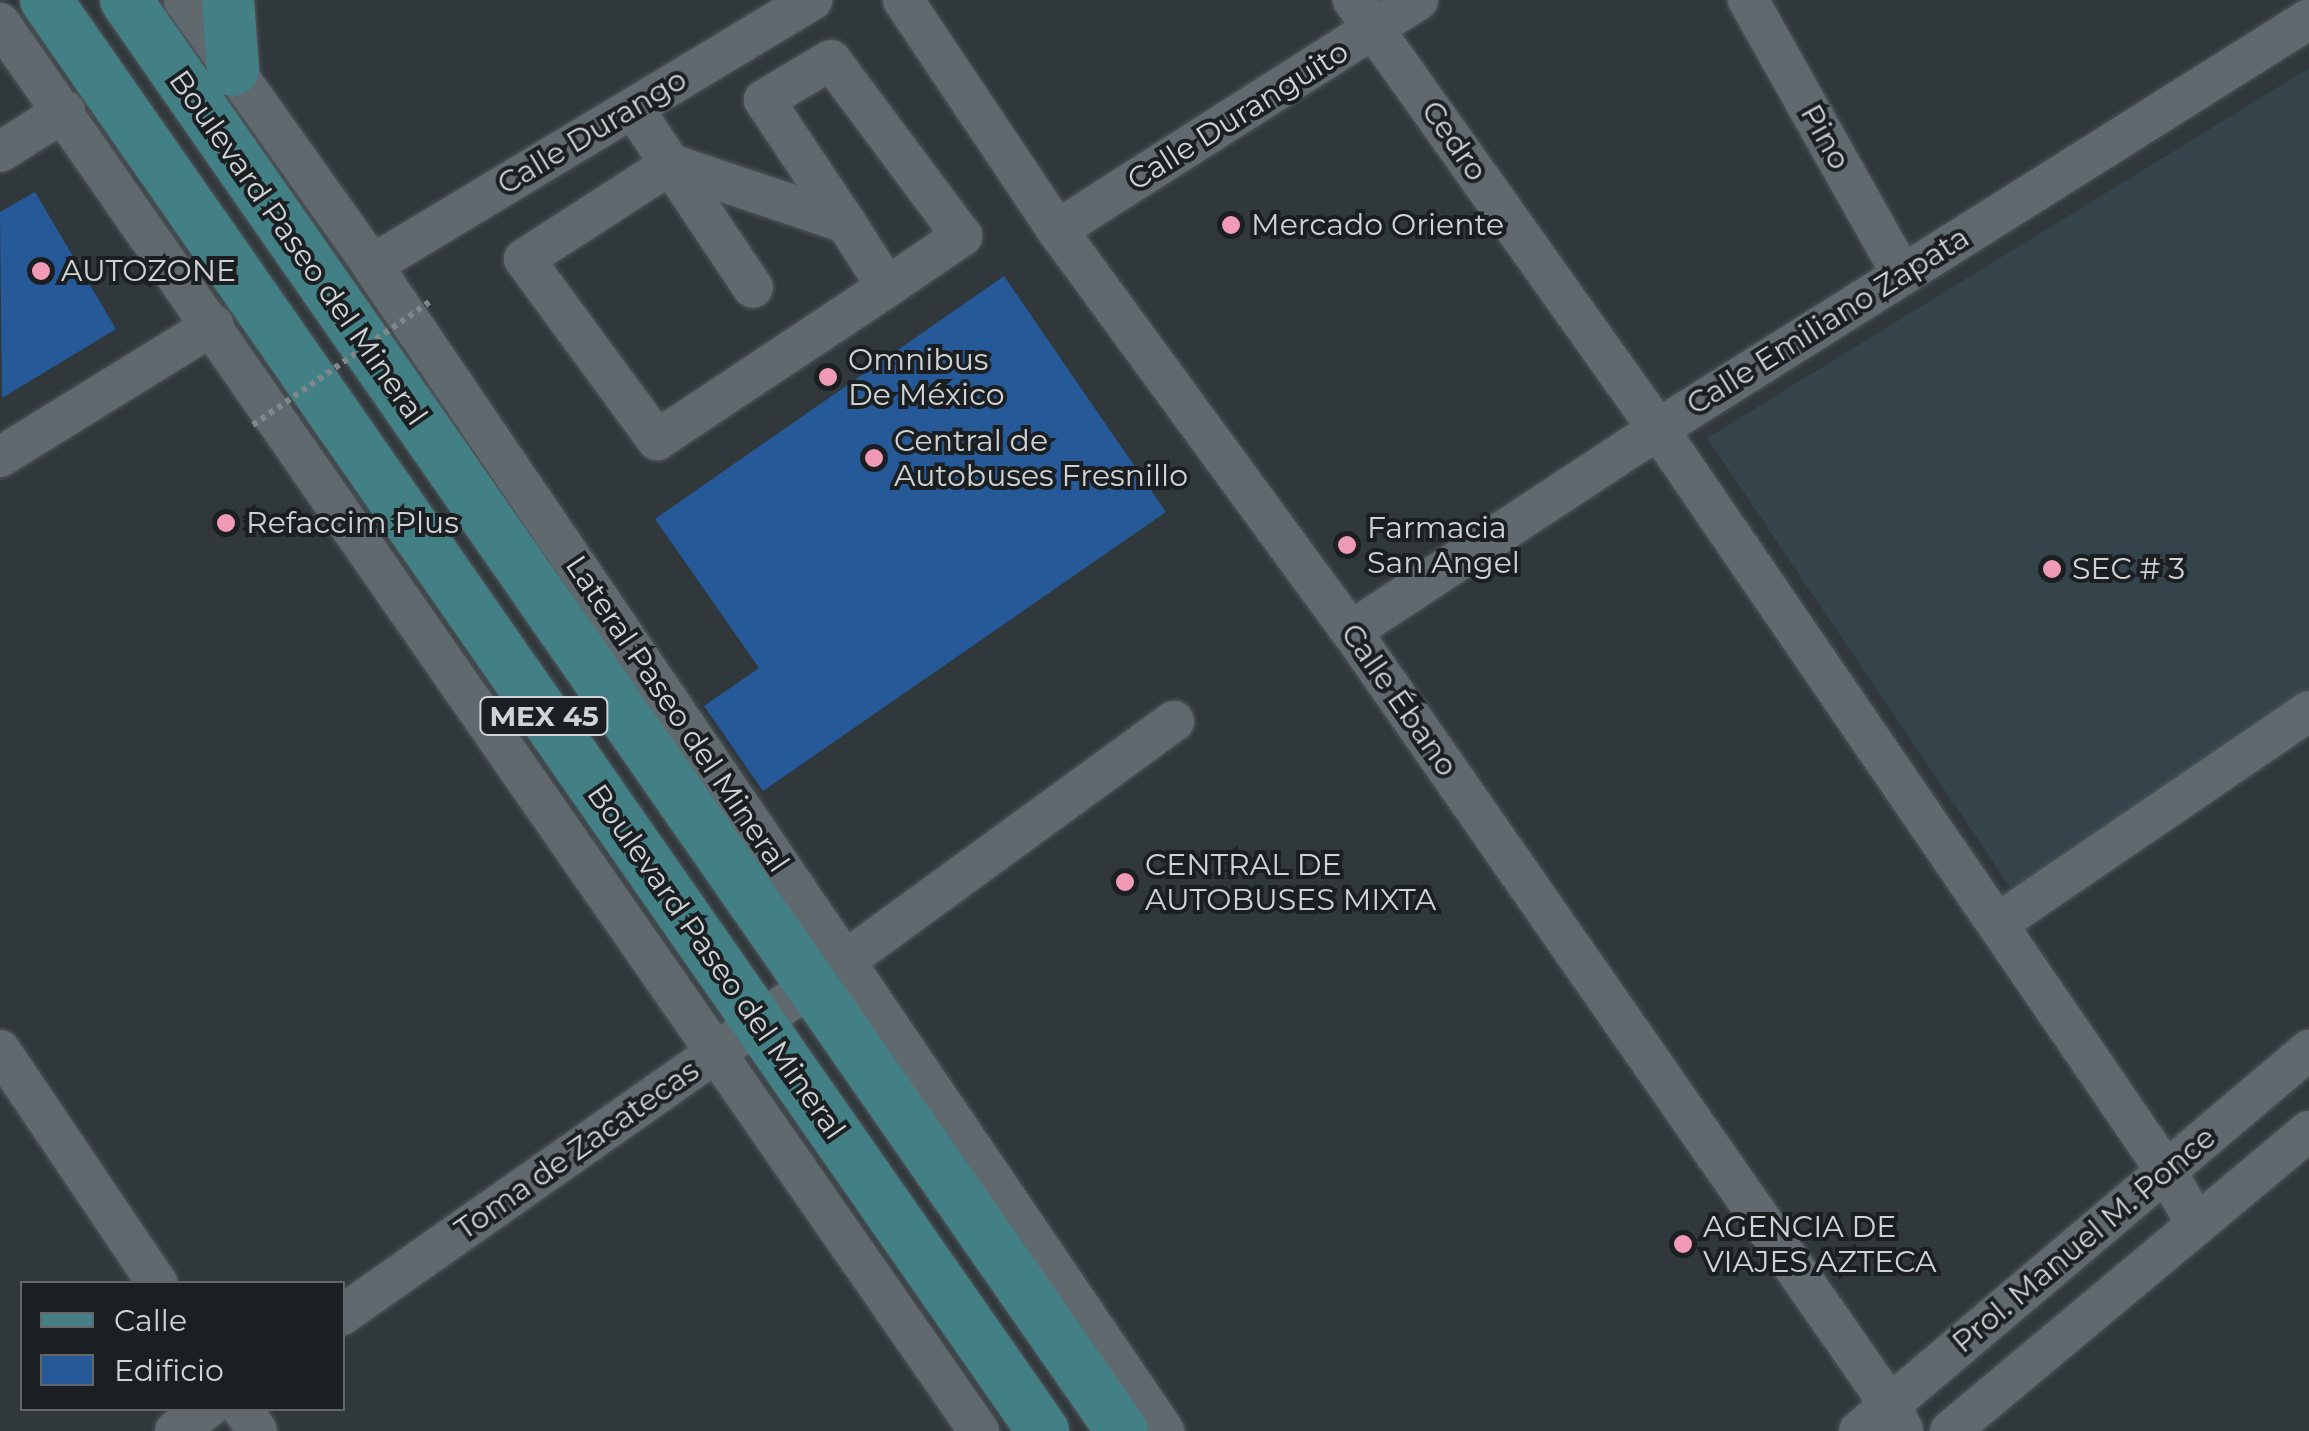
<!DOCTYPE html>
<html>
<head>
<meta charset="utf-8">
<style>
	body { margin:0 }
	#map { position:relative; width:2309px; height:1431px; overflow:hidden; background:#30383c; font-family:Montserrat,sans-serif }
	div>[style] { position:absolute }
	.built>* { inset:0; background:#35444b }
	.building>* { inset:0; background:#255997 }
	.roads { filter:drop-shadow(0 0 2px #4f5659) drop-shadow(0 0 2px #4f5659) }
	.minor>* { height:40px; margin:-20px; padding:0 20px; transform-origin:20px; border-radius:20px; background:#60696d }
	.major>* { height:52px; margin:-26px; padding:0 26px; transform-origin:26px; border-radius:26px; background:#428086 }
	.path-bridge>* { height:6px; margin-top:-3px; transform-origin:0; background:repeating-linear-gradient(90deg,#81888b 0 5px,transparent 0 10px) }
	.dots>* { width:28px; height:28px; translate:-50% -50%; box-sizing:border-box; border:5px solid #1b1f21; border-radius:50% }
	span { translate:-50% -50%; white-space:nowrap; text-align:center; line-height:1.15; -webkit-text-stroke:8px #1b1f21; paint-order:stroke }
	.shield-label span { padding:2px 8px; background:#1b1f21; border:2px solid; border-radius:8px; -webkit-text-stroke-width:0 }
	.shield-label { font-size:28px; color:#ced4d6; font-weight:700 }
	.street-label { font-size:30px; color:#ced4d6 }
	.poi-label { font-size:30px; color:#ced4d6 }
	.left { translate:0 -50%; text-align:left }
	.legend { position:absolute; left:20px; top:1281px; width:325px; height:130px; box-sizing:border-box; background:#1b1f21; border:2px solid #636769; margin:0; padding:12px 18px; list-style:none; font-size:30px; color:#ced4d6 }
	.legend li { display:flex; align-items:center; gap:20px; height:50px }
	.legend b { width:50px; border:2px solid #636769 }
</style>
</head>
<body>
<div id="map">
	<div class="built">
		<i style="clip-path:polygon(2309px 68px,2309px 700px,2023px 906px,1707px 438px)"></i>
	</div>
	<div class="building">
		<i style="clip-path:polygon(35px 192px,116px 329px,2px 398px,0 212px)"></i>
		<i style="clip-path:polygon(1004px 276px,1166px 512px,763px 791px,704px 706px,759px 668px,655px 519px)"></i>
	</div>
	<div class="roads">
		<div class="minor">
			<i style="left:184px;top:0;width:325px;rotate:54.6deg"></i>
			<i style="left:372px;top:265px;width:1410px;rotate:55.81deg"></i>
			<i style="left:903px;top:0;width:277px;rotate:56.2deg"></i>
			<i style="left:1057px;top:230px;width:497px;rotate:53.8deg"></i>
			<i style="left:1351px;top:631px;width:943px;rotate:55.15deg"></i>
			<i style="left:1890px;top:1405px;width:29px;rotate:63deg"></i>
			<i style="left:1353px;top:0;width:526px;rotate:54.59deg"></i>
			<i style="left:1658px;top:429px;width:899px;rotate:55.6deg"></i>
			<i style="left:2166px;top:1171px;width:62px;rotate:60.1deg"></i>
			<i style="left:1748px;top:0;width:314px;rotate:60.7deg"></i>
			<i style="left:0;top:23px;width:1715px;rotate:55.19deg"></i>
			<i style="left:633px;top:108px;width:216px;rotate:56.3deg"></i>
			<i style="left:0;top:152px;width:77px;rotate:-32.2deg"></i>
			<i style="left:846px;top:223px;width:185px;rotate:-161.4deg"></i>
			<i style="left:671px;top:164px;width:175px;rotate:147.1deg"></i>
			<i style="left:524px;top:259px;width:225px;rotate:53.7deg"></i>
			<i style="left:657px;top:440px;width:276px;rotate:-33.6deg"></i>
			<i style="left:887px;top:287px;width:91px;rotate:-34.2deg"></i>
			<i style="left:962px;top:236px;width:219px;rotate:-126.7deg"></i>
			<i style="left:831px;top:60px;width:78px;rotate:149.2deg"></i>
			<i style="left:764px;top:100px;width:148px;rotate:56.3deg"></i>
			<i style="left:846px;top:223px;width:76px;rotate:57.4deg"></i>
			<i style="left:1057px;top:230px;width:428px;rotate:-32.5deg"></i>
			<i style="left:372px;top:265px;width:514px;rotate:-31.06deg"></i>
			<i style="left:0;top:457px;width:251px;rotate:-31.7deg"></i>
			<i style="left:1351px;top:631px;width:367px;rotate:-33.3deg"></i>
			<i style="left:1658px;top:429px;width:769px;rotate:-32.2deg"></i>
			<i style="left:1997px;top:924px;width:378px;rotate:-34.3deg"></i>
			<i style="left:0;top:1050px;width:282px;rotate:56deg"></i>
			<i style="left:342px;top:1315px;width:574px;rotate:-35.07deg"></i>
			<i style="left:812px;top:985px;width:448px;rotate:-36.1deg"></i>
			<i style="left:242px;top:1408px;width:27px;rotate:57deg"></i>
			<i style="left:175px;top:1431px;width:40px;rotate:-34.9deg"></i>
			<i style="left:1859px;top:1431px;width:590px;rotate:-40.25deg"></i>
			<i style="left:1950px;top:1431px;width:468px;rotate:-39.9deg"></i>
		</div>
		<div class="major">
			<i style="left:46px;top:0;width:1744px;rotate:55.13deg"></i>
			<i style="left:126px;top:0;width:1743px;rotate:55.16deg"></i>
			<i style="left:228px;top:0;width:70px;rotate:85.9deg"></i>
		</div>
	</div>
	<div class="path-bridge">
		<i style="left:253px;top:425px;width:215px;rotate:-34.9deg"></i>
	</div>
	<div class="dots">
		<i style="left:1231px;top:225px;background:#f09ab6"></i>
		<i style="left:41px;top:271px;background:#f09ab6"></i>
		<i style="left:828px;top:377px;background:#f09ab6"></i>
		<i style="left:874px;top:458px;background:#f09ab6"></i>
		<i style="left:226px;top:523px;background:#f09ab6"></i>
		<i style="left:1347px;top:545px;background:#f09ab6"></i>
		<i style="left:2052px;top:569px;background:#f09ab6"></i>
		<i style="left:1125px;top:882px;background:#f09ab6"></i>
		<i style="left:1683px;top:1244px;background:#f09ab6"></i>
	</div>
	<div class="shield-label">
		<span style="left:544px;top:716px">MEX 45</span>
	</div>
	<div class="street-label">
		<span style="left:1238px;top:116px;rotate:-32deg">Calle Duranguito</span>
		<span style="left:592px;top:132px;rotate:-31deg">Calle Durango</span>
		<span style="left:1825px;top:137px;rotate:61deg">Pino</span>
		<span style="left:1454px;top:141px;rotate:55deg">Cedro</span>
		<span style="left:298px;top:248px;rotate:55deg">Boulevard Paseo del Mineral</span>
		<span style="left:1828px;top:321px;rotate:-32deg">Calle Emiliano Zapata</span>
		<span style="left:1399px;top:700px;rotate:55deg">Calle Ébano</span>
		<span style="left:677px;top:714px;rotate:56deg">Lateral Paseo del Mineral</span>
		<span style="left:716px;top:962px;rotate:55deg">Boulevard Paseo del Mineral</span>
		<span style="left:577px;top:1150px;rotate:-35deg">Toma de Zacatecas</span>
		<span style="left:2084px;top:1240px;rotate:-40deg">Prol. Manuel M. Ponce</span>
	</div>
	<div class="poi-label">
		<span class="left" style="left:1251px;top:225px">Mercado Oriente</span>
		<span class="left" style="left:61px;top:271px">AUTOZONE</span>
		<span class="left" style="left:848px;top:377px">Omnibus<br>De México</span>
		<span class="left" style="left:894px;top:458px">Central de<br>Autobuses Fresnillo</span>
		<span class="left" style="left:246px;top:523px">Refaccim Plus</span>
		<span class="left" style="left:1367px;top:545px">Farmacia<br>San Angel</span>
		<span class="left" style="left:2072px;top:569px">SEC # 3</span>
		<span class="left" style="left:1145px;top:882px">CENTRAL DE<br>AUTOBUSES MIXTA</span>
		<span class="left" style="left:1703px;top:1244px">AGENCIA DE<br>VIAJES AZTECA</span>
	</div>
	<ul class="legend">
	<li><b style="height:12px;background:#428086"></b>Calle</li>
	<li><b style="height:28px;background:#255997"></b>Edificio</li>
	</ul>
</div>
</body>
</html>
